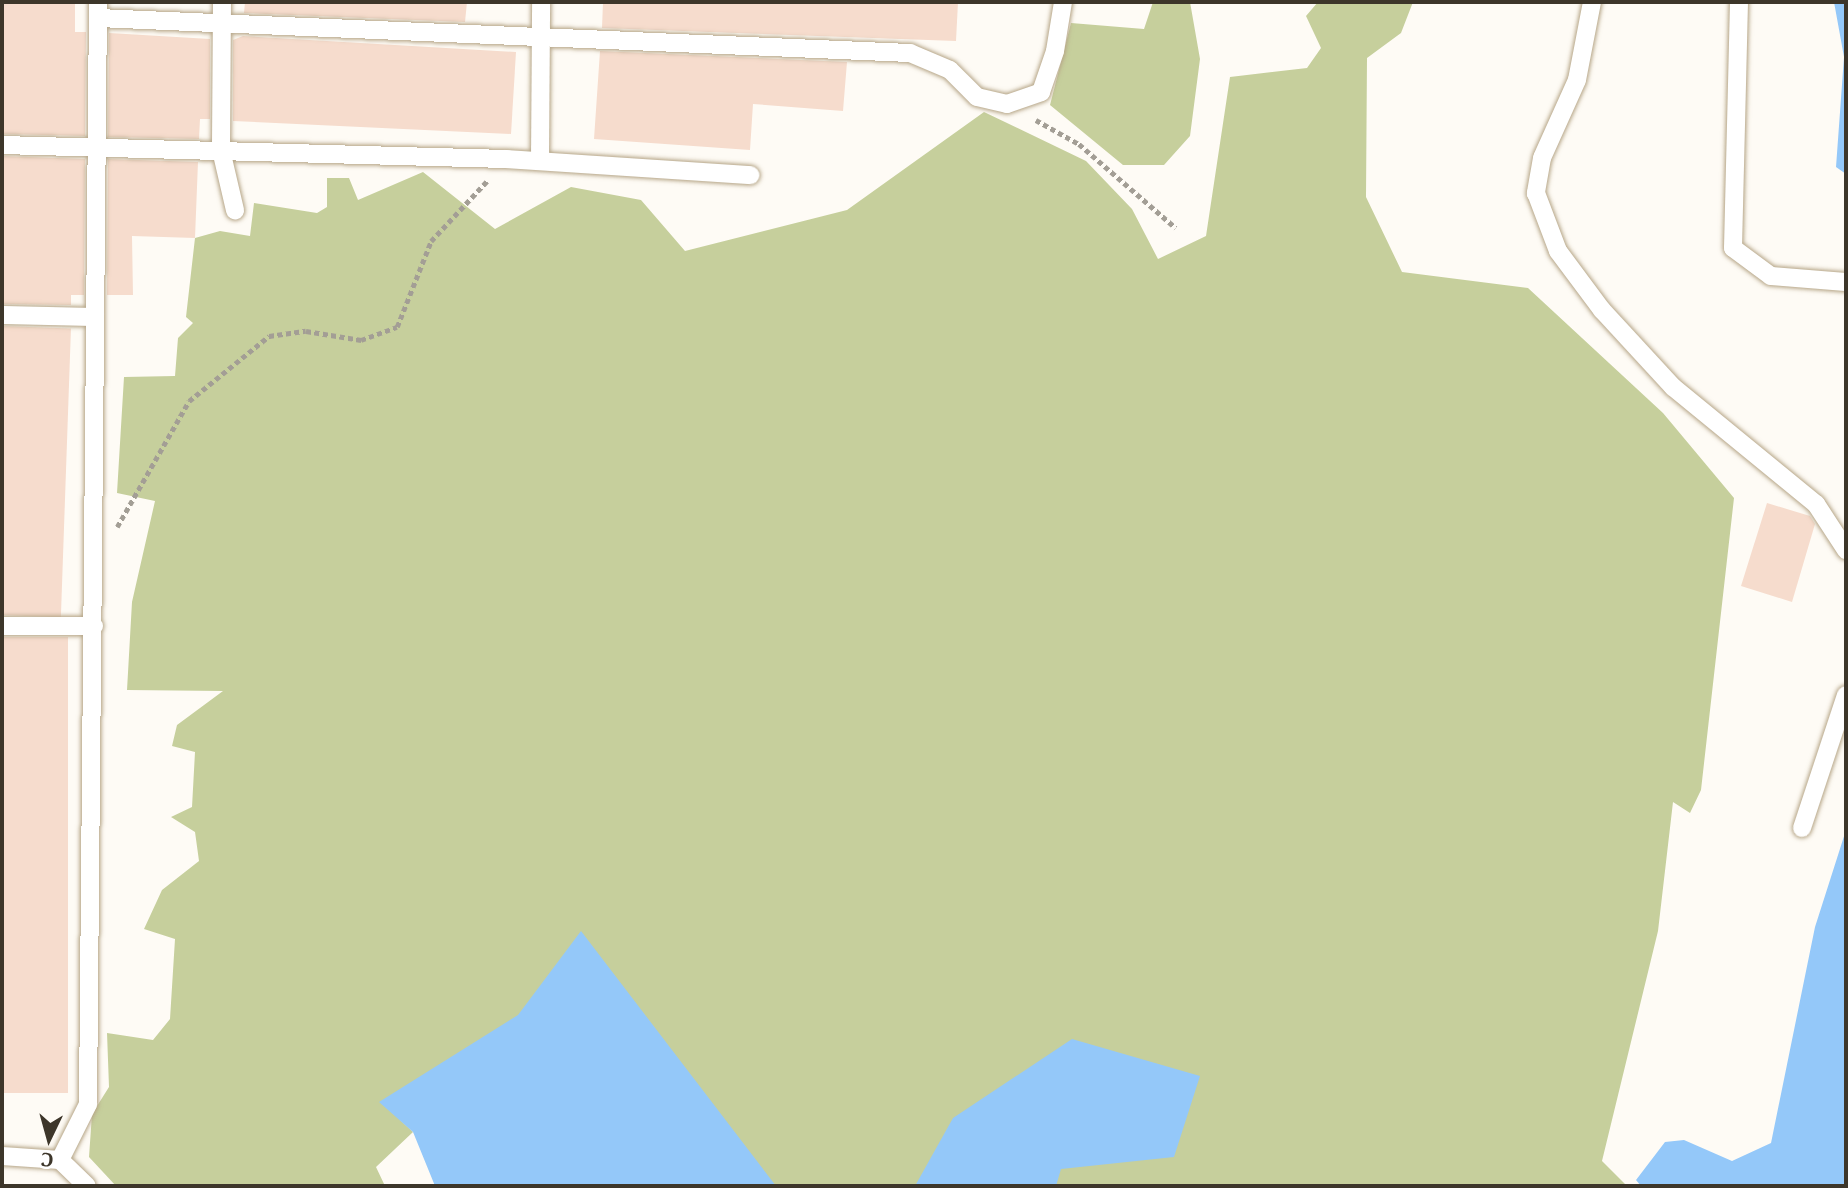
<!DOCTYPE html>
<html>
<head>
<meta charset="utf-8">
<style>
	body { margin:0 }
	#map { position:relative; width:1848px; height:1188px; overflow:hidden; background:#fefbf5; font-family:"Noto Serif",serif }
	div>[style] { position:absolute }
	.green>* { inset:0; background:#c6cf9c }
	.water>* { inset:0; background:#94c8f9 }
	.building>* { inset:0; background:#f6dccd; transform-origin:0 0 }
	.path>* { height:4.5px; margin-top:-2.25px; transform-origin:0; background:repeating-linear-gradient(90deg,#a39e95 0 5px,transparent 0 8.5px) }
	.roads { filter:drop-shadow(0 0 2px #b6a688) drop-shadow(0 0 2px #b6a688) }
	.service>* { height:18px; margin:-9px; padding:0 9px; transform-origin:9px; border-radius:9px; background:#fff }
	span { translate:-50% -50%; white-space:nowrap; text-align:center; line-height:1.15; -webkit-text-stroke:5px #fff; paint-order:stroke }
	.frame { position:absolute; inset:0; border:4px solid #3d362a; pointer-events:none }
	.north { position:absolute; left:14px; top:1104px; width:70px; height:70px; -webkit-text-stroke:5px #fff; paint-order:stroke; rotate:185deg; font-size:19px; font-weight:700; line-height:28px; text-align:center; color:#3d362a }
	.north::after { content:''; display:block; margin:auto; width:24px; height:32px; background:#3d362a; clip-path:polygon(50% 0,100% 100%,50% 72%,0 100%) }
</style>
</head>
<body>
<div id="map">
	<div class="green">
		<i style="clip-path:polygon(1153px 2px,1190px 2px,1200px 59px,1190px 136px,1164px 165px,1123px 165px,1050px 105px,1071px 23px,1144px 29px)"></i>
		<i style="clip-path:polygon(1318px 2px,1413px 2px,1401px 33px,1367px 58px,1366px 197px,1402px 272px,1528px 288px,1663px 413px,1734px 498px,1701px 790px,1690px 813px,1673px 802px,1658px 931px,1602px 1161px,1627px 1186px,473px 1186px,383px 1104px,413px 1132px,376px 1167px,385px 1186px,116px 1186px,89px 1157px,92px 1114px,109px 1087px,107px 1033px,153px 1040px,170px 1019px,175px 939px,144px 929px,162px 890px,199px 861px,195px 832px,171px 817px,192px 807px,195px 752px,172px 746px,177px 725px,223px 691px,127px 690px,132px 602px,155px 501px,117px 493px,124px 377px,175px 376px,178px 338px,193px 323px,186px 317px,195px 238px,220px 231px,250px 236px,254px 203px,317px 213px,327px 207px,327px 178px,349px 178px,358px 200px,423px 172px,495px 229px,571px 187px,641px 200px,685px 251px,847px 210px,984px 112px,1086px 161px,1132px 209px,1158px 259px,1206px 236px,1230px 77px,1307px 68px,1321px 48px,1306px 16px)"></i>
	</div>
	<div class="water">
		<i style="clip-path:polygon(1834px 2px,1846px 2px,1846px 174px,1836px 167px,1844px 57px)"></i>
		<i style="clip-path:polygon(1846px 830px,1846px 1186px,1641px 1186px,1636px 1180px,1665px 1142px,1684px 1140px,1732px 1161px,1771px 1143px,1815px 927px)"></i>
		<i style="clip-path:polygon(581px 931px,776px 1186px,435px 1186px,413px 1132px,379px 1102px,518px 1015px)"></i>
		<i style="clip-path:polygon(1072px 1039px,1200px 1076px,1174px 1157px,1061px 1169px,1056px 1186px,915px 1186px,953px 1118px)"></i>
	</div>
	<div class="building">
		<i style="clip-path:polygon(2px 2px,75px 2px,75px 32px,86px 32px,85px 136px,2px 134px)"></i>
		<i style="clip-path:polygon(245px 2px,467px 2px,465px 22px,244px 13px)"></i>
		<i style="clip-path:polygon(603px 2px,958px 2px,956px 41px,602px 28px)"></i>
		<i style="clip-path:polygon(109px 33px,210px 39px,210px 119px,200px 119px,199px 139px,108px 137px)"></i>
		<i style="clip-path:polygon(243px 36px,516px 52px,511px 134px,233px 121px,233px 40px)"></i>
		<i style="clip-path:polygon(600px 51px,847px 62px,843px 111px,753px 104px,750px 150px,594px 139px)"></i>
		<i style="clip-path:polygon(2px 156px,85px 159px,84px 295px,71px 295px,71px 305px,2px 304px)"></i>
		<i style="clip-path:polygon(108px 159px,198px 162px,195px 238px,132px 236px,133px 295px,107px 295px)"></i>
		<i style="left:2px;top:326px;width:69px;height:289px;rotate:2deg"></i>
		<i style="clip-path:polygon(1767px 503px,1810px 516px,1815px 524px,1792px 602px,1741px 586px)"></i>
		<i style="left:2px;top:637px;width:66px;height:456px"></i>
	</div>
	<div class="path">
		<i style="left:1036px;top:120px;width:49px;rotate:29.2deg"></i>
		<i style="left:1079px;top:144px;width:128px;rotate:40.9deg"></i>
		<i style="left:117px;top:527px;width:145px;rotate:-60.3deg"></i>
		<i style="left:189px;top:401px;width:103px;rotate:-39.1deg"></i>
		<i style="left:269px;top:336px;width:37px;rotate:-8deg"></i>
		<i style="left:306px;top:331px;width:56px;rotate:9.3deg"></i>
		<i style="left:361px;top:340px;width:38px;rotate:-20deg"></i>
		<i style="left:397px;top:327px;width:92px;rotate:-68.4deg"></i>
		<i style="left:431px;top:241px;width:82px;rotate:-47deg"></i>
	</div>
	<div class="roads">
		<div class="service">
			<i style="left:222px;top:2px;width:148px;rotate:90.4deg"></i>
			<i style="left:221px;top:150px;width:62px;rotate:76.9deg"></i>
			<i style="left:1592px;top:2px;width:79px;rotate:100.9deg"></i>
			<i style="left:1577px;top:80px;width:85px;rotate:114.2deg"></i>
			<i style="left:1542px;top:158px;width:36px;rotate:100deg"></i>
			<i style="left:1536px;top:193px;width:62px;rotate:69.2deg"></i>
			<i style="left:1558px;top:251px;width:74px;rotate:53.3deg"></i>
			<i style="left:1602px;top:310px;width:105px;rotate:47.3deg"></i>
			<i style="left:1673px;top:387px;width:185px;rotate:39.3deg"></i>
			<i style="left:1816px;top:504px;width:55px;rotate:56.9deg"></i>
			<i style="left:1739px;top:2px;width:246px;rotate:91.4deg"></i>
			<i style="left:1733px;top:248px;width:47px;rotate:36.4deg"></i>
			<i style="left:1771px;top:276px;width:75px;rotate:4.6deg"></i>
			<i style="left:98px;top:18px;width:813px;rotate:2.47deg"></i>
			<i style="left:910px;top:53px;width:43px;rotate:23deg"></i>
			<i style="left:950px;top:70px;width:38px;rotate:45deg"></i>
			<i style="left:977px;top:97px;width:31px;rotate:13deg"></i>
			<i style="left:1007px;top:104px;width:36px;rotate:-19deg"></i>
			<i style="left:1041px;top:92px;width:43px;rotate:-71.1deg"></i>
			<i style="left:1055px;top:51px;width:50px;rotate:-80.7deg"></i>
			<i style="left:2px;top:145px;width:505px;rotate:1.59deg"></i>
			<i style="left:507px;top:159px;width:244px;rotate:3.8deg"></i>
			<i style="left:540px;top:161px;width:159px;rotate:-89.6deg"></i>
			<i style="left:2px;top:315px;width:93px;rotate:1.2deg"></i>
			<i style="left:2px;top:626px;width:92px"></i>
			<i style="left:1802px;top:828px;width:140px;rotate:-71.7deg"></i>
			<i style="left:2px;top:1156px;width:58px;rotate:3.9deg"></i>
			<i style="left:60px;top:1160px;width:37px;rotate:44deg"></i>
			<i style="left:60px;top:1160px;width:63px;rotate:-63.4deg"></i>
			<i style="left:88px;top:1104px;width:1102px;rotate:-89.48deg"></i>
		</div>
	</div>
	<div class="frame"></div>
	<div class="north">С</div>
</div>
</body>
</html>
